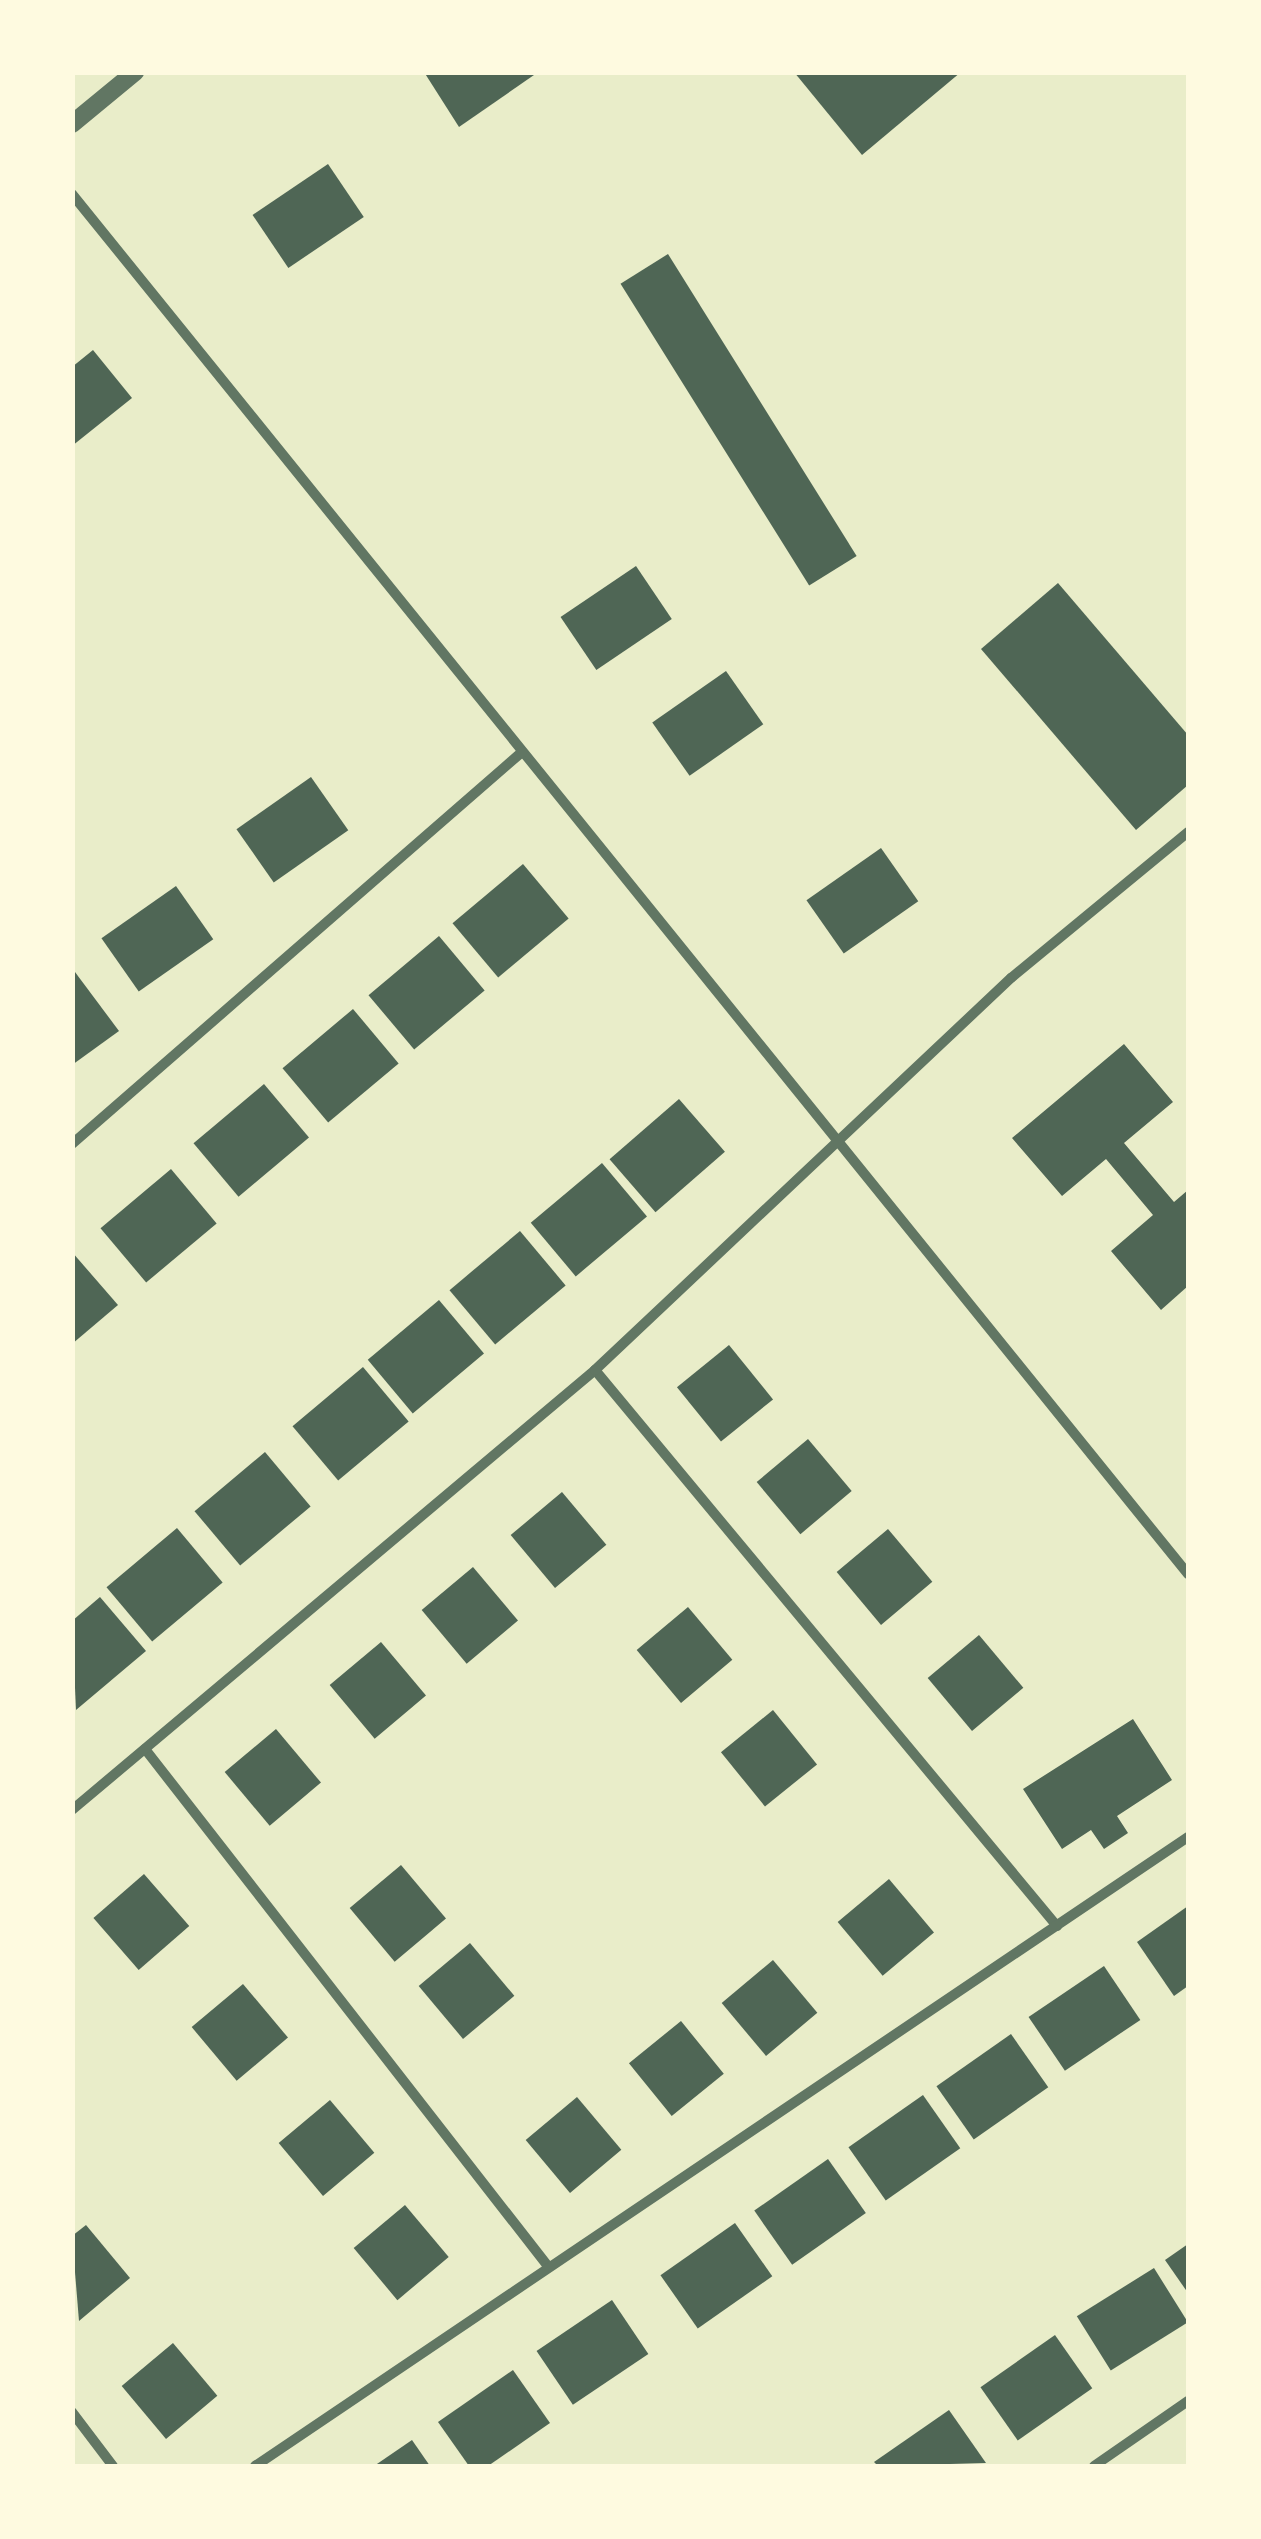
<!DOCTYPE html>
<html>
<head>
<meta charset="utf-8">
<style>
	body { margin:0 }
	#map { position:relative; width:1261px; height:2539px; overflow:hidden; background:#e9edc9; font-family:"Noto Sans",sans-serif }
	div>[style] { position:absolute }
	.building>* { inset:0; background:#4f6655; transform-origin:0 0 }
	.minor>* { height:10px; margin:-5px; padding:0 5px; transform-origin:5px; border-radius:5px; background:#617663 }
	.tertiary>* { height:18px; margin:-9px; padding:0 9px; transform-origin:9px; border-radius:9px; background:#617663 }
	span { translate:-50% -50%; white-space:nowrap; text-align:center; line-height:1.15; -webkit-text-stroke:10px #fefae0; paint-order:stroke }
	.frame { position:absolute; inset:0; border:75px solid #fefae0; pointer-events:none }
</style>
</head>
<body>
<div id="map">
	<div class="building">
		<i style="clip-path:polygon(424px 72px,532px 72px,534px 75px,459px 127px)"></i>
		<i style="clip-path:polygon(794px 72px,961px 72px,862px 155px)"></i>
		<i style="left:328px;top:164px;width:64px;height:91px;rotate:56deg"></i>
		<i style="left:668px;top:254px;width:356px;height:56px;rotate:58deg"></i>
		<i style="clip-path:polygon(93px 350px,132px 398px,72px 446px,72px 367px)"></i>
		<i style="left:636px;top:566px;width:64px;height:91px;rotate:56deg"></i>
		<i style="clip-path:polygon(1058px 583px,1188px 735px,1188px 785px,1136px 830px,981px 649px)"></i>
		<i style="left:726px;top:671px;width:65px;height:90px;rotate:55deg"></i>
		<i style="left:311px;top:777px;width:65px;height:91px;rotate:55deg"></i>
		<i style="left:881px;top:848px;width:65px;height:91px;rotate:55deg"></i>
		<i style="left:523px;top:864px;width:71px;height:92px;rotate:50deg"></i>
		<i style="left:176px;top:886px;width:65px;height:91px;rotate:55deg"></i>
		<i style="left:439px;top:936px;width:71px;height:92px;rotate:50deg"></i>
		<i style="clip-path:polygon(72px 968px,119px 1031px,72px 1065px)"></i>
		<i style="left:353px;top:1009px;width:71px;height:92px;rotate:50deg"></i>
		<i style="clip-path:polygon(1124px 1044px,1173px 1102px,1124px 1143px,1174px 1202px,1188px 1190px,1188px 1286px,1161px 1310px,1111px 1251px,1153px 1215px,1106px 1159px,1062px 1196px,1012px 1138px)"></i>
		<i style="left:264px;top:1084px;width:70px;height:92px;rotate:50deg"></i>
		<i style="left:679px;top:1099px;width:70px;height:92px;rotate:49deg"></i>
		<i style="left:602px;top:1163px;width:70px;height:93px;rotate:50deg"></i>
		<i style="left:171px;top:1169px;width:71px;height:92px;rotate:50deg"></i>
		<i style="left:520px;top:1231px;width:71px;height:92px;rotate:50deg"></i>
		<i style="clip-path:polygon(72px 1252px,118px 1305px,72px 1344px)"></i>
		<i style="left:439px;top:1300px;width:70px;height:93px;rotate:50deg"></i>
		<i style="left:729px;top:1345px;width:70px;height:67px;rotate:51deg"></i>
		<i style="left:363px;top:1367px;width:71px;height:92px;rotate:50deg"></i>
		<i style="left:808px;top:1439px;width:68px;height:67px;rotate:50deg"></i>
		<i style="left:265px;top:1452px;width:71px;height:92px;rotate:50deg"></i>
		<i style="left:562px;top:1492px;width:69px;height:67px;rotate:50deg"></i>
		<i style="left:177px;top:1528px;width:71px;height:92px;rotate:50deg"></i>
		<i style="left:888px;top:1529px;width:69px;height:67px;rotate:50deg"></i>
		<i style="left:473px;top:1567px;width:70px;height:67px;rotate:50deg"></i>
		<i style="clip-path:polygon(100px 1597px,146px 1651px,76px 1710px,72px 1621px)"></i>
		<i style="left:688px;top:1607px;width:69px;height:67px;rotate:50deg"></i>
		<i style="left:979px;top:1635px;width:69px;height:67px;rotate:50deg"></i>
		<i style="left:381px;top:1642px;width:70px;height:67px;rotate:50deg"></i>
		<i style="left:773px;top:1710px;width:70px;height:67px;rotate:51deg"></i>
		<i style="clip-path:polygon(1133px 1719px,1172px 1780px,1117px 1816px,1128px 1833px,1104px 1849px,1091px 1830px,1062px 1849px,1023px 1789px)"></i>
		<i style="left:276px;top:1729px;width:70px;height:67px;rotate:50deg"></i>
		<i style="left:401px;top:1865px;width:70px;height:67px;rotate:50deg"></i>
		<i style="left:144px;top:1874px;width:69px;height:67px;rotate:49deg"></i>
		<i style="left:889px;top:1879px;width:70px;height:67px;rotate:50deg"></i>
		<i style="clip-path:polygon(1188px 1906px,1188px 1986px,1174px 1996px,1137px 1942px)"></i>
		<i style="left:470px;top:1943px;width:69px;height:67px;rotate:50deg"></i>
		<i style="left:773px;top:1960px;width:69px;height:67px;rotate:50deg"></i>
		<i style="left:1104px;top:1966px;width:65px;height:91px;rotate:56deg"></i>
		<i style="left:243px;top:1984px;width:70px;height:67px;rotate:50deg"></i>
		<i style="left:681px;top:2021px;width:68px;height:67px;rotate:51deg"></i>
		<i style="left:1011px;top:2034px;width:65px;height:91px;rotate:55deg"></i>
		<i style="left:923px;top:2095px;width:65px;height:91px;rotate:55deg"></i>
		<i style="left:577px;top:2097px;width:69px;height:67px;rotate:50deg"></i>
		<i style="left:330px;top:2100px;width:69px;height:67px;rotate:50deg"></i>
		<i style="left:828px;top:2159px;width:66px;height:90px;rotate:55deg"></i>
		<i style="left:405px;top:2205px;width:68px;height:67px;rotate:50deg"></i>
		<i style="left:735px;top:2223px;width:65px;height:91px;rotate:55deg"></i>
		<i style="clip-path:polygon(86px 2225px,130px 2278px,79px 2321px,72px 2236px)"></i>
		<i style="clip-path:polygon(1188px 2244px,1188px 2293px,1165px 2260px)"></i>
		<i style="left:1154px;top:2268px;width:64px;height:91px;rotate:58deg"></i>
		<i style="left:612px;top:2300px;width:65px;height:91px;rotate:56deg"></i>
		<i style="left:1055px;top:2335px;width:65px;height:91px;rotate:55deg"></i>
		<i style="left:173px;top:2343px;width:69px;height:67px;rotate:50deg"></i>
		<i style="clip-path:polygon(513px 2370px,550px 2423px,488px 2466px,469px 2466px,438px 2422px)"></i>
		<i style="clip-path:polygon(949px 2410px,986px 2463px,878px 2466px,874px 2462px)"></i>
		<i style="clip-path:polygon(412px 2440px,430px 2466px,374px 2466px)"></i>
	</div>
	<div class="minor">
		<i style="left:72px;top:194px;width:1775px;rotate:51.04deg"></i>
		<i style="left:72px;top:1144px;width:597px;rotate:-41.06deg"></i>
		<i style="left:595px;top:1370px;width:723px;rotate:50.28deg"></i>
		<i style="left:145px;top:1749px;width:654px;rotate:52.08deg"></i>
		<i style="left:72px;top:1810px;width:683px;rotate:-40.07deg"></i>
		<i style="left:595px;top:1370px;width:572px;rotate:-43.3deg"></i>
		<i style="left:1011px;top:978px;width:229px;rotate:-39.5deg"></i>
		<i style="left:72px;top:2412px;width:68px;rotate:52.8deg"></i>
		<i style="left:255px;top:2466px;width:1125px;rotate:-33.99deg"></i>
		<i style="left:1094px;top:2466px;width:114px;rotate:-34.7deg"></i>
	</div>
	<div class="tertiary">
		<i style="left:72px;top:124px;width:82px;rotate:-39.5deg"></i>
	</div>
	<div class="frame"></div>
</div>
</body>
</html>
